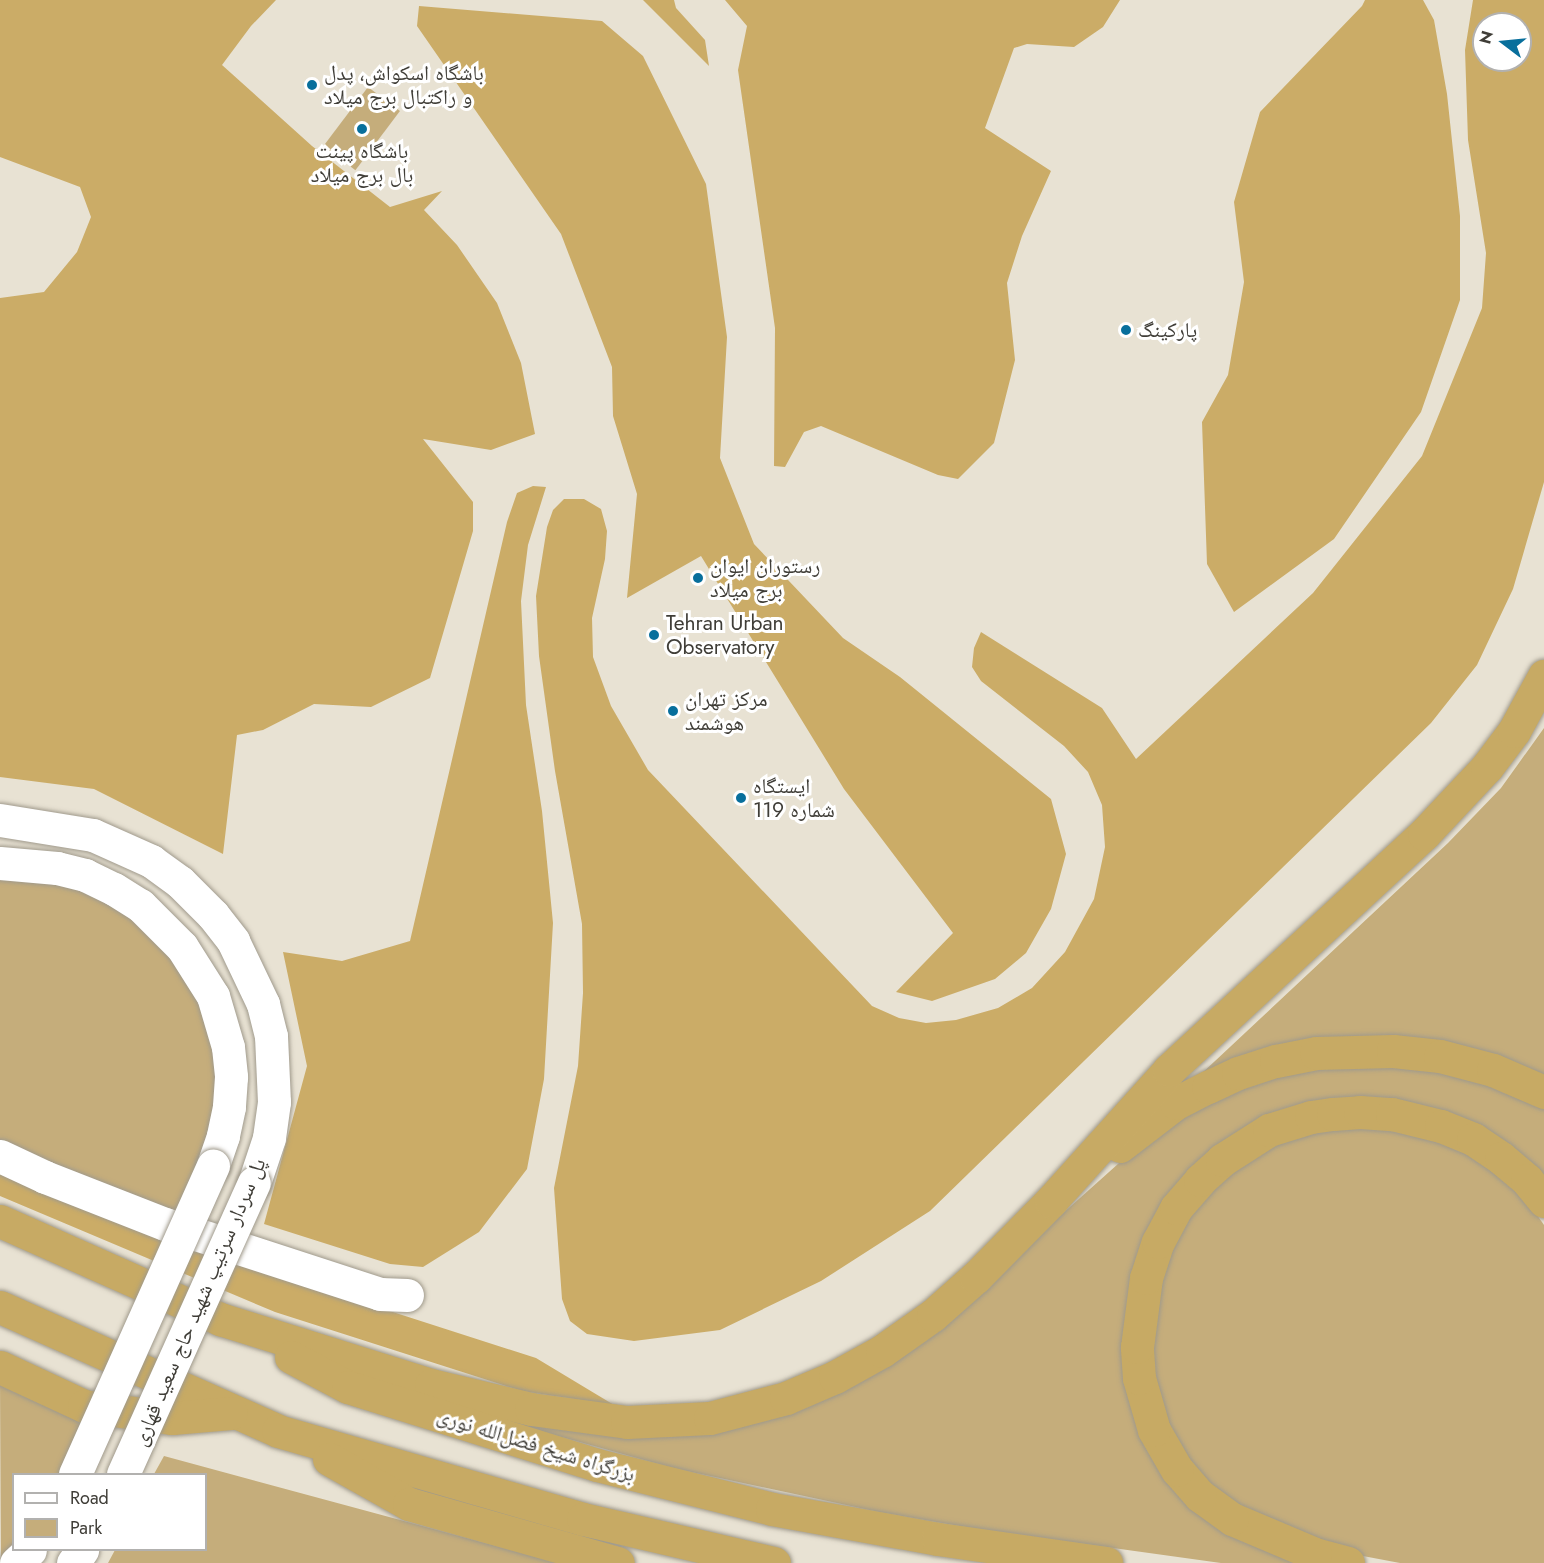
<!DOCTYPE html>
<html>
<head>
<meta charset="utf-8">
<style>
	body { margin:0 }
	#map { position:relative; width:1544px; height:1563px; overflow:hidden; background:#e8e2d3; font-family:Jost,"Noto Naskh Arabic",sans-serif }
	div>[style] { position:absolute }
	.green>* { inset:0; background:#c5ad7b; transform-origin:0 0 }
	.forest>* { inset:0; background:#cbac67 }
	.roads { filter:drop-shadow(0 0 2px #a09a8c) drop-shadow(0 0 2px #a09a8c) }
	.tertiary>* { height:33px; margin:-16.5px; padding:0 16.5px; transform-origin:16.5px; border-radius:16.5px; background:#fff }
	.trunk>* { height:33px; margin:-16.5px; padding:0 16.5px; transform-origin:16.5px; border-radius:16.5px; background:#c7aa64 }
	.bridges { filter:drop-shadow(0 0 2px #a09a8c) drop-shadow(0 0 2px #a09a8c) }
	.tertiary-bridge>* { height:33px; margin:-16.5px; padding:0 16.5px; transform-origin:16.5px; border-radius:16.5px; background:#fff }
	.dots>* { width:16px; height:16px; translate:-50% -50%; box-sizing:border-box; border:3px solid #fff; border-radius:50% }
	span { translate:-50% -50%; white-space:nowrap; text-align:center; line-height:1.15; -webkit-text-stroke:6px #fff; paint-order:stroke }
	.poi-label { font-size:21px; color:#3f3d37 }
	.left { translate:0 -50%; text-align:left }
	.street-label { font-size:21px; color:#3f3d37 }
	.legend { position:absolute; left:12px; top:1473px; width:195px; height:78px; box-sizing:border-box; background:#fff; border:2px solid #b2b1af; margin:0; padding:8px 10px; list-style:none; font-size:18px; color:#3f3d37 }
	.legend li { display:flex; align-items:center; gap:12px; height:30px }
	.legend b { width:30px; border:2px solid #b2b1af }
	.north { position:absolute; left:1472px; top:12px; width:60px; height:60px; box-sizing:border-box; background:#fff; border:2px solid #b2b1af; border-radius:50%; rotate:286deg; font-size:16px; font-weight:700; line-height:24px; text-align:center; color:#3f3d37 }
	.north::after { content:''; display:block; margin:auto; width:21px; height:27px; background:#086f9c; clip-path:polygon(50% 0,100% 100%,50% 72%,0 100%) }
</style>
</head>
<body>
<div id="map">
	<div class="green">
		<i style="left:368px;top:87px;width:40px;height:74px;rotate:37deg"></i>
		<i style="clip-path:polygon(1544px 728px,1544px 1079px,1484px 1056px,1199px 1076px,1448px 843px,1501px 788px)"></i>
		<i style="clip-path:polygon(0 873px,56px 879px,118px 905px,181px 964px,210px 1025px,218px 1101px,179px 1217px,0 1147px)"></i>
		<i style="clip-path:polygon(1323px 1063px,1448px 1069px,1544px 1103px,1544px 1183px,1517px 1156px,1304px 1108px,1143px 1247px,1151px 1447px,1315px 1563px,1221px 1563px,977px 1529px,879px 1512px,673px 1468px,433px 1401px,739px 1425px,1003px 1267px,1147px 1138px,1205px 1099px)"></i>
		<i style="clip-path:polygon(1349px 1124px,1416px 1131px,1476px 1157px,1521px 1192px,1544px 1225px,1544px 1563px,1400px 1563px,1347px 1553px,1241px 1512px,1210px 1485px,1184px 1456px,1163px 1417px,1148px 1338px,1173px 1238px,1217px 1180px,1275px 1141px)"></i>
		<i style="clip-path:polygon(0 1381px,85px 1423px,61px 1474px,14px 1474px,14px 1550px,1px 1563px)"></i>
		<i style="clip-path:polygon(164px 1456px,559px 1563px,108px 1563px,115px 1550px,206px 1550px,206px 1474px,154px 1474px)"></i>
	</div>
	<div class="forest">
		<i style="clip-path:polygon(0 0,276px 0,251px 26px,222px 65px,312px 146px,390px 207px,442px 191px,424px 210px,457px 245px,497px 303px,521px 363px,535px 434px,491px 450px,423px 439px,473px 502px,473px 531px,430px 678px,371px 707px,314px 704px,263px 730px,237px 735px,223px 854px,94px 789px,0 777px,0 298px,44px 292px,77px 252px,91px 217px,80px 187px,0 157px)"></i>
		<i style="clip-path:polygon(643px 0,674px 0,676px 8px,705px 40px,709px 66px)"></i>
		<i style="clip-path:polygon(725px 0,1120px 0,1103px 27px,1074px 47px,1027px 44px,1014px 48px,985px 128px,1051px 171px,1022px 236px,1007px 283px,1015px 360px,994px 443px,958px 479px,938px 475px,821px 426px,804px 432px,785px 467px,774px 466px,775px 328px,738px 70px,747px 26px)"></i>
		<i style="clip-path:polygon(1365px 0,1423px 0,1434px 20px,1447px 94px,1460px 216px,1460px 300px,1421px 412px,1334px 539px,1234px 612px,1207px 564px,1202px 422px,1228px 375px,1244px 282px,1234px 202px,1260px 112px,1362px 6px)"></i>
		<i style="clip-path:polygon(evenodd,1473px 0,1544px 0,1544px 482px,1513px 589px,1477px 665px,1431px 723px,930px 1211px,821px 1281px,720px 1330px,634px 1341px,587px 1334px,570px 1321px,562px 1299px,554px 1188px,578px 1066px,583px 993px,582px 924px,555px 771px,539px 656px,536px 596px,547px 527px,553px 510px,564px 499px,584px 499px,601px 509px,607px 531px,605px 559px,592px 618px,593px 657px,611px 706px,648px 770px,872px 1006px,899px 1018px,926px 1023px,956px 1020px,998px 1008px,1032px 988px,1065px 952px,1094px 899px,1105px 847px,1102px 805px,1088px 772px,1064px 746px,981px 681px,972px 667px,974px 648px,981px 632px,1102px 708px,1136px 759px,1313px 593px,1422px 456px,1482px 308px,1486px 253px,1468px 140px,1465px 50px,1473px 0,1484px 24px,1520px 24px,1520px 60px,1484px 60px,1484px 24px)"></i>
		<i style="clip-path:polygon(419px 6px,602px 21px,643px 56px,706px 184px,727px 337px,720px 458px,754px 544px,843px 638px,900px 677px,1051px 799px,1066px 854px,1051px 909px,1026px 953px,995px 979px,932px 1001px,896px 992px,953px 933px,844px 789px,701px 556px,627px 598px,637px 494px,613px 416px,612px 367px,561px 234px,417px 26px)"></i>
		<i style="clip-path:polygon(533px 486px,546px 487px,528px 545px,521px 601px,526px 705px,542px 811px,553px 923px,544px 1079px,527px 1169px,479px 1232px,423px 1267px,390px 1264px,264px 1224px,307px 1066px,283px 952px,342px 961px,410px 941px,507px 522px,517px 493px)"></i>
		<i style="clip-path:polygon(0 1172px,250px 1266px,536px 1358px,614px 1405px,522px 1391px,275px 1312px,0 1196px)"></i>
	</div>
	<div class="roads">
		<div class="tertiary">
			<i style="left:0;top:820px;width:94px;rotate:9.2deg"></i>
			<i style="left:93px;top:835px;width:64px;rotate:24.1deg"></i>
			<i style="left:151px;top:861px;width:36px;rotate:36deg"></i>
			<i style="left:180px;top:882px;width:47px;rotate:45deg"></i>
			<i style="left:213px;top:915px;width:33px;rotate:52deg"></i>
			<i style="left:233px;top:941px;width:70px;rotate:64.5deg"></i>
			<i style="left:263px;top:1004px;width:33px;rotate:76deg"></i>
			<i style="left:271px;top:1036px;width:66px;rotate:87.4deg"></i>
			<i style="left:274px;top:1102px;width:36px;rotate:98deg"></i>
			<i style="left:269px;top:1138px;width:47px;rotate:108.4deg"></i>
			<i style="left:0;top:863px;width:57px;rotate:5deg"></i>
			<i style="left:57px;top:868px;width:29px;rotate:14deg"></i>
			<i style="left:85px;top:875px;width:32px;rotate:26deg"></i>
			<i style="left:114px;top:889px;width:31px;rotate:32deg"></i>
			<i style="left:140px;top:905px;width:59px;rotate:45deg"></i>
			<i style="left:182px;top:947px;width:58px;rotate:57.7deg"></i>
			<i style="left:213px;top:996px;width:53px;rotate:73.6deg"></i>
			<i style="left:228px;top:1047px;width:30px;rotate:84deg"></i>
			<i style="left:231px;top:1077px;width:30px;rotate:94deg"></i>
			<i style="left:229px;top:1107px;width:30px;rotate:102deg"></i>
			<i style="left:223px;top:1136px;width:31px;rotate:109deg"></i>
			<i style="left:0;top:1156px;width:50px;rotate:25deg"></i>
			<i style="left:45px;top:1177px;width:129px;rotate:21.4deg"></i>
			<i style="left:165px;top:1224px;width:226px;rotate:18deg"></i>
			<i style="left:380px;top:1294px;width:27px;rotate:2deg"></i>
			<i style="left:16px;top:1563px;width:19px;rotate:-43deg"></i>
			<i style="left:73px;top:1563px;width:16px;rotate:-55deg"></i>
		</div>
		<div class="trunk">
			<i style="left:1120px;top:1146px;width:71px;rotate:-37.5deg"></i>
			<i style="left:1176px;top:1103px;width:36px;rotate:-27deg"></i>
			<i style="left:1208px;top:1087px;width:33px;rotate:-25deg"></i>
			<i style="left:1238px;top:1073px;width:40px;rotate:-18deg"></i>
			<i style="left:1276px;top:1061px;width:41px;rotate:-11.3deg"></i>
			<i style="left:1316px;top:1053px;width:77px;rotate:-1.5deg"></i>
			<i style="left:1393px;top:1051px;width:47px;rotate:6.1deg"></i>
			<i style="left:1440px;top:1056px;width:55px;rotate:14.8deg"></i>
			<i style="left:1493px;top:1070px;width:56px;rotate:23.3deg"></i>
			<i style="left:0;top:1221px;width:243px;rotate:24deg"></i>
			<i style="left:0;top:1307px;width:304px;rotate:24deg"></i>
			<i style="left:278px;top:1431px;width:317px;rotate:16.1deg"></i>
			<i style="left:583px;top:1519px;width:196px;rotate:13deg"></i>
			<i style="left:220px;top:1319px;width:221px;rotate:17.4deg"></i>
			<i style="left:431px;top:1385px;width:103px;rotate:13.5deg"></i>
			<i style="left:531px;top:1409px;width:97px;rotate:7.7deg"></i>
			<i style="left:627px;top:1422px;width:83px;rotate:-2.8deg"></i>
			<i style="left:710px;top:1418px;width:79px;rotate:-14.7deg"></i>
			<i style="left:786px;top:1398px;width:53px;rotate:-23.2deg"></i>
			<i style="left:835px;top:1377px;width:54px;rotate:-29deg"></i>
			<i style="left:882px;top:1351px;width:62px;rotate:-35.2deg"></i>
			<i style="left:933px;top:1315px;width:57px;rotate:-41.5deg"></i>
			<i style="left:976px;top:1277px;width:107px;rotate:-45.4deg"></i>
			<i style="left:1051px;top:1201px;width:176px;rotate:-48deg"></i>
			<i style="left:1169px;top:1070px;width:347px;rotate:-42.8deg"></i>
			<i style="left:1424px;top:834px;width:92px;rotate:-46.8deg"></i>
			<i style="left:1487px;top:767px;width:45px;rotate:-53.1deg"></i>
			<i style="left:1514px;top:731px;width:63px;rotate:-61.4deg"></i>
			<i style="left:291px;top:1357px;width:64px;rotate:27.8deg"></i>
			<i style="left:348px;top:1387px;width:261px;rotate:17.4deg"></i>
			<i style="left:597px;top:1465px;width:180px;rotate:14.1deg"></i>
			<i style="left:772px;top:1509px;width:169px;rotate:10.2deg"></i>
			<i style="left:938px;top:1539px;width:170px;rotate:8.1deg"></i>
			<i style="left:0;top:1367px;width:93px;rotate:24.9deg"></i>
			<i style="left:84px;top:1406px;width:89px;rotate:7.8deg"></i>
			<i style="left:172px;top:1418px;width:59px;rotate:-4.8deg"></i>
			<i style="left:329px;top:1459px;width:92px;rotate:29.4deg"></i>
			<i style="left:409px;top:1504px;width:217px;rotate:15.8deg"></i>
			<i style="left:1348px;top:1563px;width:34px;rotate:-165deg"></i>
			<i style="left:1315px;top:1554px;width:90px;rotate:-157.1deg"></i>
			<i style="left:1232px;top:1519px;width:39px;rotate:-144deg"></i>
			<i style="left:1200px;top:1496px;width:35px;rotate:-131deg"></i>
			<i style="left:1177px;top:1470px;width:46px;rotate:-119.9deg"></i>
			<i style="left:1154px;top:1430px;width:54px;rotate:-106.1deg"></i>
			<i style="left:1139px;top:1378px;width:31px;rotate:-94deg"></i>
			<i style="left:1137px;top:1347px;width:70px;rotate:-82.6deg"></i>
			<i style="left:1146px;top:1278px;width:38px;rotate:-72deg"></i>
			<i style="left:1158px;top:1242px;width:38px;rotate:-62deg"></i>
			<i style="left:1176px;top:1208px;width:37px;rotate:-49deg"></i>
			<i style="left:1200px;top:1180px;width:30px;rotate:-42deg"></i>
			<i style="left:1222px;top:1160px;width:56px;rotate:-32.6deg"></i>
			<i style="left:1269px;top:1130px;width:44px;rotate:-17.2deg"></i>
			<i style="left:1311px;top:1117px;width:22px;rotate:-8deg"></i>
			<i style="left:1333px;top:1114px;width:27px;rotate:-4deg"></i>
			<i style="left:1360px;top:1112px;width:32px;rotate:4deg"></i>
			<i style="left:1392px;top:1114px;width:50px;rotate:13.8deg"></i>
			<i style="left:1441px;top:1126px;width:35px;rotate:22deg"></i>
			<i style="left:1473px;top:1139px;width:34px;rotate:34deg"></i>
			<i style="left:1501px;top:1158px;width:34px;rotate:40deg"></i>
			<i style="left:1527px;top:1180px;width:27px;rotate:51deg"></i>
		</div>
	</div>
	<div class="bridges">
		<div class="tertiary-bridge">
			<i style="left:75px;top:1474px;width:338px;rotate:-65.9deg"></i>
			<i style="left:123px;top:1474px;width:319px;rotate:-65.8deg"></i>
		</div>
	</div>
	<div class="dots">
		<i style="left:312px;top:85px;background:#086f9c"></i>
		<i style="left:362px;top:129px;background:#086f9c"></i>
		<i style="left:1126px;top:330px;background:#086f9c"></i>
		<i style="left:698px;top:578px;background:#086f9c"></i>
		<i style="left:654px;top:635px;background:#086f9c"></i>
		<i style="left:673px;top:711px;background:#086f9c"></i>
		<i style="left:741px;top:798px;background:#086f9c"></i>
	</div>
	<div class="poi-label">
		<span class="left" style="left:324px;top:85px">باشگاه اسکواش، پدل<br>و راکتبال برج میلاد</span>
		<span style="left:362px;top:163px">باشگاه پینت<br>بال برج میلاد</span>
		<span class="left" style="left:1138px;top:330px">پارکینگ</span>
		<span class="left" style="left:710px;top:578px">رستوران ایوان<br>برج میلاد</span>
		<span class="left" style="left:666px;top:635px">Tehran Urban<br>Observatory</span>
		<span class="left" style="left:685px;top:711px">مرکز تهران<br>هوشمند</span>
		<span class="left" style="left:753px;top:798px">ایستگاه<br>شماره 119</span>
	</div>
	<div class="street-label">
		<span style="left:199px;top:1302px;rotate:-67deg">پل سردار سرتیپ شهید حاج سعید قهاری</span>
		<span style="left:536px;top:1445px;rotate:17deg">بزرگراه شیخ فضل‌الله نوری</span>
	</div>
	<ul class="legend">
	<li><b style="height:8px;background:#fff"></b>Road</li>
	<li><b style="height:16px;background:#c5ad7b"></b>Park</li>
	</ul>
	<div class="north">N</div>
</div>
</body>
</html>
